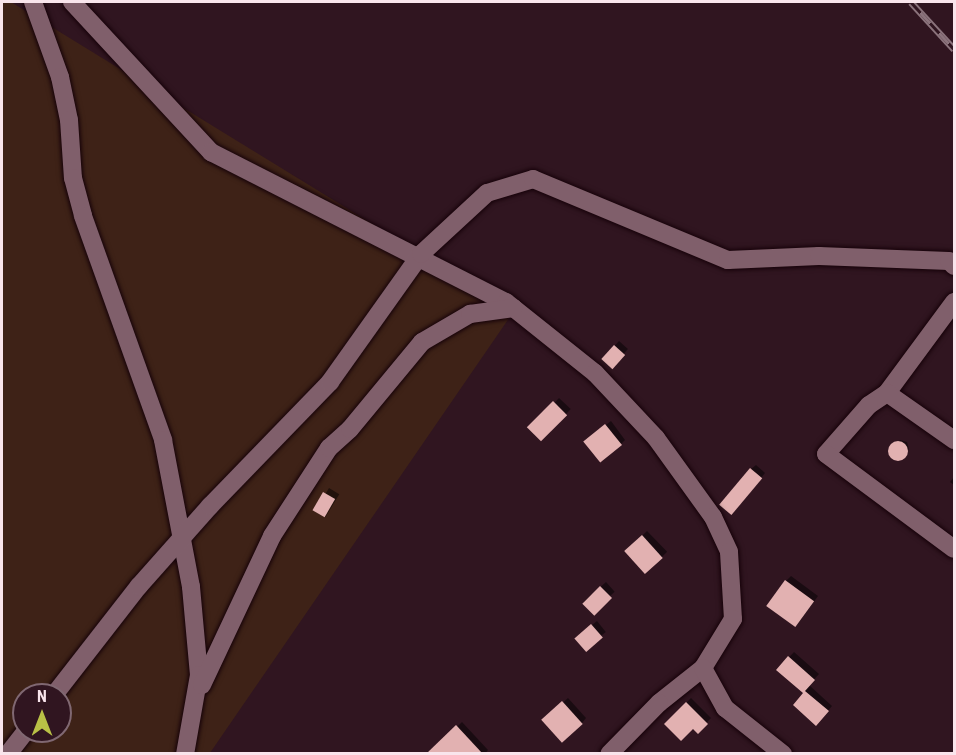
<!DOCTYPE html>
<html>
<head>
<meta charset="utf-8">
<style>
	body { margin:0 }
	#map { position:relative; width:956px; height:755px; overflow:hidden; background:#301520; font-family:"Roboto Condensed",sans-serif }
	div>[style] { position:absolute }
	.green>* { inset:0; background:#3e2217 }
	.shadow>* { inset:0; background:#0007; transform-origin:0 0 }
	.building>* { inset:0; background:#e2b1b1; transform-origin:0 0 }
	.round { border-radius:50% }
	.roads { filter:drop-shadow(0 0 2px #160209) drop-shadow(0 0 2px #160209) }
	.street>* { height:18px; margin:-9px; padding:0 9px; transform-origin:9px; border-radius:9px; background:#805f6b }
	.rail>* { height:7px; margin-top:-3.5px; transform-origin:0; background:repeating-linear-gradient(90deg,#301520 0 14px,#8b737c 0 28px); box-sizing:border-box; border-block:2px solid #8b737c }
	span { translate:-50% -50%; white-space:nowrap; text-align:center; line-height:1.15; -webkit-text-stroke:6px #301520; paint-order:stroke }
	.frame { position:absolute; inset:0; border:3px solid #f9e5ec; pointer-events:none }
	.north { position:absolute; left:12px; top:683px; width:60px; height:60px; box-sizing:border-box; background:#301520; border:2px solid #806872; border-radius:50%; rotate:0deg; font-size:16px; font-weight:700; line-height:24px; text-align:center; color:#f9e5ec }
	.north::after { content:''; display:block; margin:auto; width:21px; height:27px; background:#b9c046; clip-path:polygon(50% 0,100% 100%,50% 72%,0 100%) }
</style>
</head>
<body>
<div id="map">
	<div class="green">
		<i style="clip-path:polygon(evenodd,2px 2px,11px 2px,514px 311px,210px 753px,2px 753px,2px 2px,24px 695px,60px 695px,60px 731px,24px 731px,24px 695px)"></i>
	</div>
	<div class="shadow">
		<i style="left:619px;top:341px;width:12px;height:23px;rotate:42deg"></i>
		<i style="left:559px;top:398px;width:16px;height:42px;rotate:43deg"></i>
		<i style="clip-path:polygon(611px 421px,625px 440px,621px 444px,589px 438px)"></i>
		<i style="clip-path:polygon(900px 440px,907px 442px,909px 449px,902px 458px,890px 456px)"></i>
		<i style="clip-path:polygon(756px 465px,765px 473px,731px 512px,751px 469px)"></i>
		<i style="clip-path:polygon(954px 477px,954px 485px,950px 482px)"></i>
		<i style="left:329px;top:488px;width:12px;height:27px;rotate:31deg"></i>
		<i style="left:647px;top:531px;width:29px;height:29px;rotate:46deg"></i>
		<i style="clip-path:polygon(791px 576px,818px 596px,800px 621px,786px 581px)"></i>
		<i style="left:606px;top:582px;width:13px;height:30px;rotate:48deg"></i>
		<i style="left:597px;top:621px;width:14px;height:27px;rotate:51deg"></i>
		<i style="clip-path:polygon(794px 652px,819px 674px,809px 685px,832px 706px,821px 719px,805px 693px,778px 669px)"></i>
		<i style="clip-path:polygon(568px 698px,586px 718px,582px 723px,548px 716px)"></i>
		<i style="clip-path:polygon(691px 698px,711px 718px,698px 732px,693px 727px,666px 724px)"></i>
		<i style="clip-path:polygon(462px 722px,488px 750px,485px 754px,429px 754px)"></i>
	</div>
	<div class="building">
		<i style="left:614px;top:345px;width:15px;height:19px;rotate:42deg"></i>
		<i style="left:553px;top:401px;width:20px;height:37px;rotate:45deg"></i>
		<i style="left:605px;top:424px;width:27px;height:28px;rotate:51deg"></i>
		<i class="round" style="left:888px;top:441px;width:20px;height:20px"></i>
		<i style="left:750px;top:468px;width:16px;height:48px;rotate:40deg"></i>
		<i style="left:323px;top:492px;width:14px;height:21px;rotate:30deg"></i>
		<i style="left:642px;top:535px;width:31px;height:24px;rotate:48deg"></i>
		<i style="left:785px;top:580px;width:36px;height:32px;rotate:36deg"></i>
		<i style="left:600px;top:586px;width:17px;height:25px;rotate:45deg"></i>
		<i style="left:591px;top:624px;width:18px;height:22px;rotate:49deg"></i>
		<i style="clip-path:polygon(788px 656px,815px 680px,805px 691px,829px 711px,816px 726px,793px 705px,803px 693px,776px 670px)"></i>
		<i style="left:562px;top:701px;width:31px;height:28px;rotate:48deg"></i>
		<i style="clip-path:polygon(686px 702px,708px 724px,698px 734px,693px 729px,681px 741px,664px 724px)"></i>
		<i style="clip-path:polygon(456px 725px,482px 753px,427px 753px)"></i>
	</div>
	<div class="roads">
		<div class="street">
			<i style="left:33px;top:2px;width:80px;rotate:70.2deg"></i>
			<i style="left:60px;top:77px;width:44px;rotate:78.2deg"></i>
			<i style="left:69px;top:120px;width:58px;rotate:86.1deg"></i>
			<i style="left:73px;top:178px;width:39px;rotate:75deg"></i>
			<i style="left:83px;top:216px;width:238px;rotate:70.3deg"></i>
			<i style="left:163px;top:440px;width:150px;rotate:79.2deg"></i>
			<i style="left:191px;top:587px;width:88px;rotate:84.8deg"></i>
			<i style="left:199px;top:675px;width:80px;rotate:100deg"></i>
			<i style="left:72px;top:2px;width:205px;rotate:47.2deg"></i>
			<i style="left:211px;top:152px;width:331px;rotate:27deg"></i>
			<i style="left:506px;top:302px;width:114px;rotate:38.6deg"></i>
			<i style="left:595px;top:373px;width:89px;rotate:46.8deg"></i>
			<i style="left:656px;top:438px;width:97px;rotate:54.2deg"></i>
			<i style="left:713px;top:517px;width:38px;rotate:65deg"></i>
			<i style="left:729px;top:552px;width:67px;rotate:86.6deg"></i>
			<i style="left:733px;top:619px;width:57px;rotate:121.5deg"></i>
			<i style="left:703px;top:668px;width:56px;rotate:141.5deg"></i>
			<i style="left:659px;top:703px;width:71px;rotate:134.4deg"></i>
			<i style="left:954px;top:302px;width:113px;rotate:126.4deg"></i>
			<i style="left:887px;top:393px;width:22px;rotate:146deg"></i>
			<i style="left:869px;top:405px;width:65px;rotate:131.3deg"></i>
			<i style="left:826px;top:454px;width:159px;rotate:36.6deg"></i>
			<i style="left:887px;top:393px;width:82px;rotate:35deg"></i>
			<i style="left:703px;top:668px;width:46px;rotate:61.2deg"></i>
			<i style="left:725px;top:708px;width:74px;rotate:38.4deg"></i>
			<i style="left:202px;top:685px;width:165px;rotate:-64.8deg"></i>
			<i style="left:272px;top:536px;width:105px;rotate:-57.1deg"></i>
			<i style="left:329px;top:448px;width:28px;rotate:-42deg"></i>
			<i style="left:350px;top:429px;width:113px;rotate:-50.4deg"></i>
			<i style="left:422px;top:342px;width:56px;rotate:-30.3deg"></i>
			<i style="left:470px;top:314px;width:44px;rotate:-7.8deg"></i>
			<i style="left:54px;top:695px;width:138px;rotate:-52.1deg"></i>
			<i style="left:139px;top:586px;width:107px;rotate:-48.4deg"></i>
			<i style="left:210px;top:506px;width:173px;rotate:-45.9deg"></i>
			<i style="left:330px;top:382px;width:157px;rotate:-54.6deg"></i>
			<i style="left:421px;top:254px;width:90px;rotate:-42.7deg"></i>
			<i style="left:487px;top:193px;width:48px;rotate:-16.9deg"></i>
			<i style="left:533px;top:179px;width:211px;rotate:22.6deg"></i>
			<i style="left:728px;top:260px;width:91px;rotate:-2.5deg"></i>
			<i style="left:819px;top:256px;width:130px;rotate:2.2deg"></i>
			<i style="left:949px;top:261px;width:7px;rotate:45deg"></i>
			<i style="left:8px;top:754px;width:29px;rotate:-52deg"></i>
		</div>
	</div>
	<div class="rail">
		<i style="left:911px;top:2px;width:64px;rotate:47.5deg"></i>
	</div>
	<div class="frame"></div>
	<div class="north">N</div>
</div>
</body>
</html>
